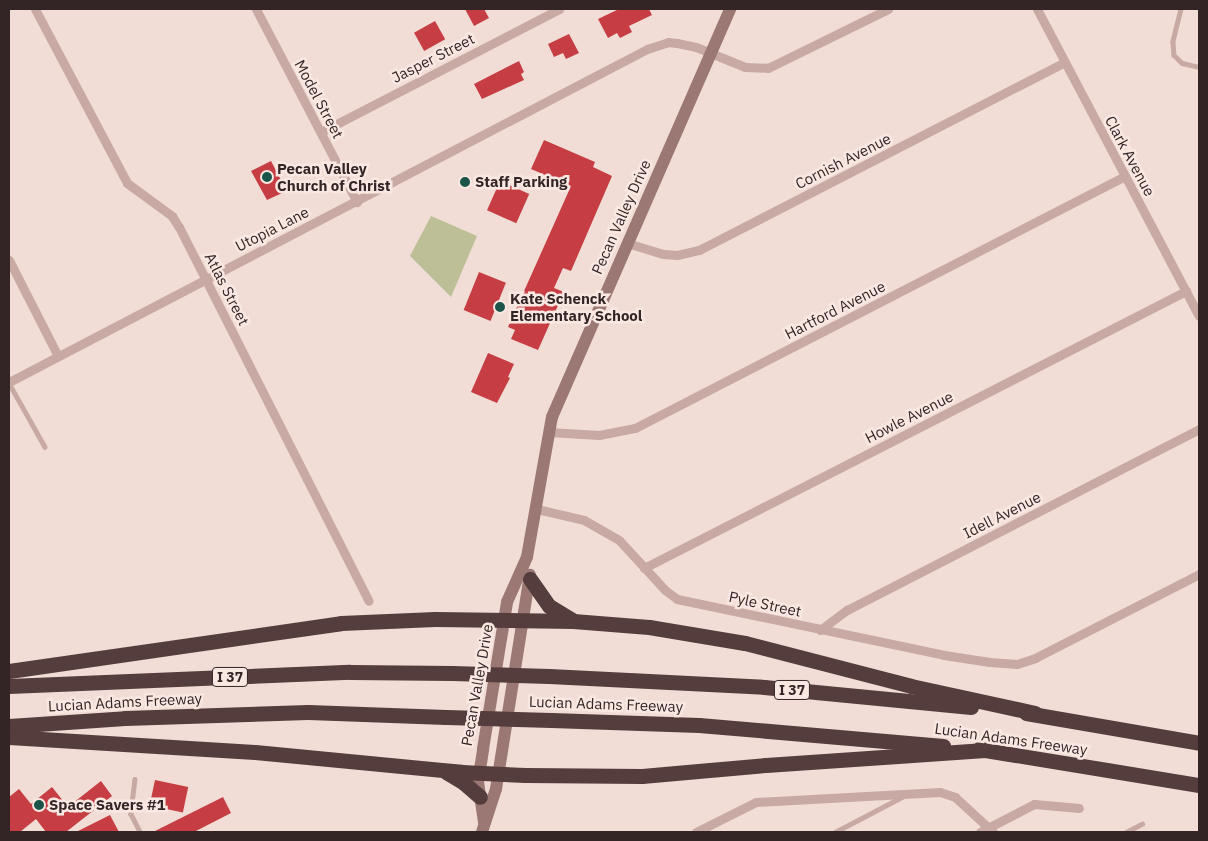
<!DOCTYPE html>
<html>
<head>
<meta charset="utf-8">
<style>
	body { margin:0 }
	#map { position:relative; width:1208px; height:841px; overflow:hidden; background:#f1ddd6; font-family:"IBM Plex Sans",sans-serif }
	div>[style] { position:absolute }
	.green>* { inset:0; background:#bdbf97 }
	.building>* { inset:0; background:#c63e43; transform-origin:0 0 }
	.service>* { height:4.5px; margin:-2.25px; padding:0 2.25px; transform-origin:2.25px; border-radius:2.25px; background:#c8a9a3 }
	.minor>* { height:9px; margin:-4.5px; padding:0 4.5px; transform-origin:4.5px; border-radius:4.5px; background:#c8a9a3 }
	.secondary>* { height:12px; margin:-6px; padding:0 6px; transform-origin:6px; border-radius:6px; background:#9c7874 }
	.motorway>* { height:15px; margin:-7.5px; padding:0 7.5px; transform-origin:7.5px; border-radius:7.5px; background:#543d3c }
	.motorway-bridge>* { height:15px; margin:-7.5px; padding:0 7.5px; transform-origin:7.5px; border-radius:7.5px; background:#543d3c }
	.dots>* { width:14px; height:14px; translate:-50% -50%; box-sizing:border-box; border:2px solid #f9e8e2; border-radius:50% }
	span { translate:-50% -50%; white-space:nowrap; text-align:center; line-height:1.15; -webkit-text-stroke:5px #f9e8e2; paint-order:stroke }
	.shield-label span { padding:1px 4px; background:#f9e8e2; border:1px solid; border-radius:4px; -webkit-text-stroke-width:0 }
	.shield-label { font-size:14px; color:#332525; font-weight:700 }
	.street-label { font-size:15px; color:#332525 }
	.poi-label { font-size:15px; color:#332525; font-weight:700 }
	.left { translate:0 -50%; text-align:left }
	.frame { position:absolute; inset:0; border:10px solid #332525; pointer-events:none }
</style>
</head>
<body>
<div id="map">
	<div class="green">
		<i style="clip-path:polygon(431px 216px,477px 236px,451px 297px,410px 256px)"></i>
	</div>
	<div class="building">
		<i style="clip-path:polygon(465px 9px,484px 9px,489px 18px,474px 26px)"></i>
		<i style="clip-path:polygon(619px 9px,649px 9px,652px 15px,629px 26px,632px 32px,620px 38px,617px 33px,608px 38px,598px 19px)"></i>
		<i style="left:435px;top:21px;width:21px;height:24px;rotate:61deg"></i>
		<i style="clip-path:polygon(569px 34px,579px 53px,566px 59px,563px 53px,554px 57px,548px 44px)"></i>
		<i style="clip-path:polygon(519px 61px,524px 72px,521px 74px,524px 80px,482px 99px,474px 84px)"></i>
		<i style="clip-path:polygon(544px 140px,595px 162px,593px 167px,612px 176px,571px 271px,563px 268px,554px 288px,564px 292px,538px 350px,511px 339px,515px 330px,508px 327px,571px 186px,531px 169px)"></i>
		<i style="clip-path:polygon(271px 161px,283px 184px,289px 180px,293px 188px,267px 200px,251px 171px)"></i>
		<i style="left:500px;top:181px;width:32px;height:32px;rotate:24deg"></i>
		<i style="left:479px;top:272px;width:29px;height:41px;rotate:22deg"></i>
		<i style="clip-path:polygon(488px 353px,514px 364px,508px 377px,510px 378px,497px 403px,471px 392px)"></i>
		<i style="left:155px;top:780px;width:34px;height:26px;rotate:12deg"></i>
		<i style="clip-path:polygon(101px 781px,112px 796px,66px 832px,46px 832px,36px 819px,20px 832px,9px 832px,9px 797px,19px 789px,31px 804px,52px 787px,68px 807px)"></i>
		<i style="clip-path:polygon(223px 797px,231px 813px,194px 832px,153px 832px)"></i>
		<i style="clip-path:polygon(110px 815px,119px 832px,76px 832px)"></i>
	</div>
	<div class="service">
		<i style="left:1181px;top:9px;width:34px;rotate:104deg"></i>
		<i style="left:1173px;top:42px;width:13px;rotate:86deg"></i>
		<i style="left:1174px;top:55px;width:11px;rotate:45deg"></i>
		<i style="left:1182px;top:63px;width:17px;rotate:13deg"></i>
		<i style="left:9px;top:383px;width:73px;rotate:60.6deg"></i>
		<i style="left:135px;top:779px;width:35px;rotate:97deg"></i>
		<i style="left:131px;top:814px;width:20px;rotate:63deg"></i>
		<i style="left:835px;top:832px;width:76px;rotate:-27.6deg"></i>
		<i style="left:1126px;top:832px;width:18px;rotate:-27deg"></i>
	</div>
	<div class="minor">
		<i style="left:35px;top:9px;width:197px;rotate:62.1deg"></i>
		<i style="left:127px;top:183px;width:56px;rotate:36.3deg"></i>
		<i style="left:172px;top:216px;width:13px;rotate:58deg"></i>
		<i style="left:179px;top:227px;width:419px;rotate:63.1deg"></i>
		<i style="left:256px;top:9px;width:218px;rotate:62.4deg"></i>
		<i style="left:1037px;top:9px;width:347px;rotate:62.2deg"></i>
		<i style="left:321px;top:132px;width:268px;rotate:-27.3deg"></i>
		<i style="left:627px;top:243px;width:38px;rotate:17deg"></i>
		<i style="left:663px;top:254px;width:14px;rotate:4deg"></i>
		<i style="left:677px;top:255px;width:23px;rotate:-13deg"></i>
		<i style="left:699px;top:250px;width:411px;rotate:-27.2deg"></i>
		<i style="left:9px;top:260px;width:108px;rotate:63deg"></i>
		<i style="left:9px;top:382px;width:720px;rotate:-27.56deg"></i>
		<i style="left:647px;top:49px;width:22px;rotate:-18deg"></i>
		<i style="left:668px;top:42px;width:9px;rotate:6deg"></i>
		<i style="left:677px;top:43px;width:19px;rotate:12deg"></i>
		<i style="left:696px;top:47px;width:53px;rotate:22.2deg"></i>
		<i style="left:745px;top:67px;width:23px;rotate:2deg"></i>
		<i style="left:768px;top:68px;width:134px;rotate:-26.2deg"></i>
		<i style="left:549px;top:432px;width:50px;rotate:3.4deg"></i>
		<i style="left:599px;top:435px;width:37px;rotate:-11deg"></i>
		<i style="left:635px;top:428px;width:551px;rotate:-27.22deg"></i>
		<i style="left:537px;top:509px;width:48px;rotate:13.2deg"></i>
		<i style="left:584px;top:520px;width:40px;rotate:29.7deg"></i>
		<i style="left:619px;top:540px;width:68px;rotate:47.4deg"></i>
		<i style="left:665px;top:590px;width:15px;rotate:37deg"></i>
		<i style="left:677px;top:599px;width:273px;rotate:11.8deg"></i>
		<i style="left:944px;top:655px;width:46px;rotate:8.8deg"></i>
		<i style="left:989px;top:662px;width:28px;rotate:4deg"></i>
		<i style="left:1017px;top:664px;width:19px;rotate:-18deg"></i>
		<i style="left:1035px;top:658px;width:184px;rotate:-27.1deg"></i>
		<i style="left:644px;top:568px;width:609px;rotate:-27.07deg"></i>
		<i style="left:820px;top:630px;width:34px;rotate:-37deg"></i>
		<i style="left:847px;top:610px;width:396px;rotate:-27.2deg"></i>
		<i style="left:696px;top:832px;width:67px;rotate:-26.6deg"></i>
		<i style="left:756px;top:802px;width:184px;rotate:-3.1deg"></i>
		<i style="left:940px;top:792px;width:16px;rotate:18deg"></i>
		<i style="left:955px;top:797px;width:52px;rotate:42.6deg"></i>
		<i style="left:980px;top:832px;width:61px;rotate:-27.4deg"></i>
		<i style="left:1034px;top:804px;width:45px;rotate:5.1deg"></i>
	</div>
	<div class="secondary">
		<i style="left:484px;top:822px;width:40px;rotate:-98.5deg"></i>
		<i style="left:478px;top:782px;width:33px;rotate:-81deg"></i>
		<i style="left:483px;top:749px;width:149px;rotate:-80.7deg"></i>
		<i style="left:507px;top:602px;width:49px;rotate:-66deg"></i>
		<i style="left:527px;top:557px;width:142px;rotate:-79.9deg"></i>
		<i style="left:552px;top:417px;width:445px;rotate:-66.4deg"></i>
		<i style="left:482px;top:832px;width:45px;rotate:-72deg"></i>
		<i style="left:496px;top:789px;width:217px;rotate:-81deg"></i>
	</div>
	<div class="motorway">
		<i style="left:530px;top:579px;width:33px;rotate:55deg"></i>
		<i style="left:549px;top:606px;width:27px;rotate:31deg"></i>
		<i style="left:9px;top:671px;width:335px;rotate:-8.2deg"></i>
		<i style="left:341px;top:623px;width:94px;rotate:-2.4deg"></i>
		<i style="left:435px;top:619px;width:138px;rotate:0.8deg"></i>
		<i style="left:573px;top:621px;width:76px;rotate:4.5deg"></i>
		<i style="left:649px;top:627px;width:97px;rotate:9.5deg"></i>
		<i style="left:745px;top:643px;width:171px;rotate:14.5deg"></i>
		<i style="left:911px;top:686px;width:127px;rotate:12.3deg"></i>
		<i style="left:549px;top:676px;width:215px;rotate:2.9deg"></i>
		<i style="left:764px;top:687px;width:208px;rotate:5.5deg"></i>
		<i style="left:9px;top:686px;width:341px;rotate:-2.4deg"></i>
		<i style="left:350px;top:672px;width:102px;rotate:0.6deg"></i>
		<i style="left:1026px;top:713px;width:176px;rotate:9.8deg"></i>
		<i style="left:551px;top:720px;width:148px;rotate:1.9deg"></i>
		<i style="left:699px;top:725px;width:245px;rotate:4.9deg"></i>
		<i style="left:9px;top:726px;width:116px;rotate:-3.9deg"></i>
		<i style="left:125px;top:718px;width:183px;rotate:-1.9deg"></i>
		<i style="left:308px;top:712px;width:138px;rotate:2.1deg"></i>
		<i style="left:9px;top:737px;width:246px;rotate:3.5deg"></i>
		<i style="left:255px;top:752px;width:207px;rotate:5.5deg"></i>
		<i style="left:461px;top:772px;width:64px;rotate:2.7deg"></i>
		<i style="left:525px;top:775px;width:117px;rotate:0.5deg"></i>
		<i style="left:642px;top:776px;width:124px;rotate:-5.1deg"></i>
		<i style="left:766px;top:765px;width:223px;rotate:-3.9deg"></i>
		<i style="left:979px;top:749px;width:223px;rotate:9.3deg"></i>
		<i style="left:446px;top:772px;width:21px;rotate:31deg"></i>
		<i style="left:464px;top:783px;width:21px;rotate:41deg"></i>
	</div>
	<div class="motorway-bridge">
		<i style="left:452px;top:673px;width:97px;rotate:1.8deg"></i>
		<i style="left:446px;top:717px;width:105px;rotate:1.6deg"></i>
	</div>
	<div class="dots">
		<i style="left:267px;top:177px;background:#1b5448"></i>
		<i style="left:465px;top:182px;background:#1b5448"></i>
		<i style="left:500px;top:307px;background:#1b5448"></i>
		<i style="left:39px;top:805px;background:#1b5448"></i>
	</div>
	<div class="shield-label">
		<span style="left:230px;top:677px">I 37</span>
		<span style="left:792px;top:690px">I 37</span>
	</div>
	<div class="street-label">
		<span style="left:433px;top:58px;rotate:-27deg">Jasper Street</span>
		<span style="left:319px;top:99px;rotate:62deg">Model Street</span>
		<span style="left:1130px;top:156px;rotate:62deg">Clark Avenue</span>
		<span style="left:843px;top:161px;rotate:-27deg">Cornish Avenue</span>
		<span style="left:621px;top:217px;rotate:-66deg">Pecan Valley Drive</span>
		<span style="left:272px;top:229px;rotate:-27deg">Utopia Lane</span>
		<span style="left:227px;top:289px;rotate:63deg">Atlas Street</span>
		<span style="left:835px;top:310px;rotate:-27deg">Hartford Avenue</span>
		<span style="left:909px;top:417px;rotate:-27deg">Howle Avenue</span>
		<span style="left:1002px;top:515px;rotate:-27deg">Idell Avenue</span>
		<span style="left:765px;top:604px;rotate:12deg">Pyle Street</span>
		<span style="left:477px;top:685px;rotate:-80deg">Pecan Valley Drive</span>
		<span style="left:125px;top:702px;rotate:-3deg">Lucian Adams Freeway</span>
		<span style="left:606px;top:704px;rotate:2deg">Lucian Adams Freeway</span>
		<span style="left:1011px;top:739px;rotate:8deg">Lucian Adams Freeway</span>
	</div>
	<div class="poi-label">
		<span class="left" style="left:277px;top:177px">Pecan Valley<br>Church of Christ</span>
		<span class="left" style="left:475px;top:182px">Staff Parking</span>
		<span class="left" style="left:510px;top:307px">Kate Schenck<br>Elementary School</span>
		<span class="left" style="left:49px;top:805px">Space Savers #1</span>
	</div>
	<div class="frame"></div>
</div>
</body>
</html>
